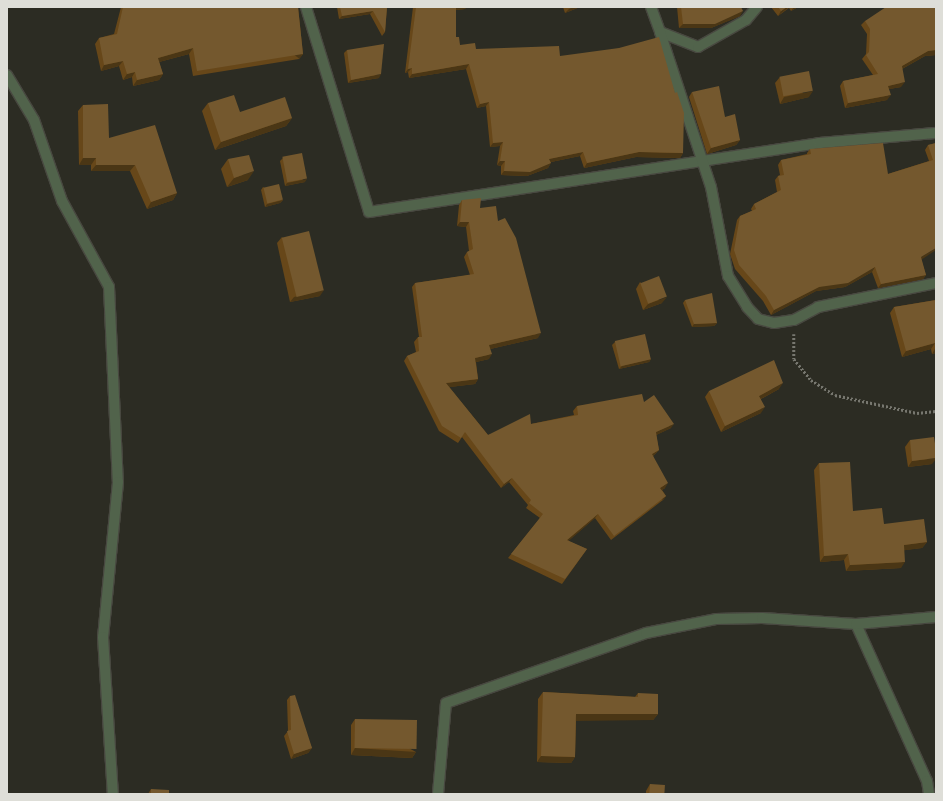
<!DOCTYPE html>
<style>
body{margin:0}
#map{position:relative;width:943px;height:801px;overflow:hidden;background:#2c2c23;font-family:Lato,sans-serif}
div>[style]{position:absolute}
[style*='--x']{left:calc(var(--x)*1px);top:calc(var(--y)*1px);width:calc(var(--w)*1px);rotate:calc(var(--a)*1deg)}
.path>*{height:2.5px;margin-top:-1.25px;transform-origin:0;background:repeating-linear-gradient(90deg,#77776f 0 2px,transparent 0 4px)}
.roads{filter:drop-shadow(1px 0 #484840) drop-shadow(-1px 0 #484840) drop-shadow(0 1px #484840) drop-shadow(0 -1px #484840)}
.minor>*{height:10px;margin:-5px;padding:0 5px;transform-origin:5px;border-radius:5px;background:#51634b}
.wall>*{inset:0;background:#674719}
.shaded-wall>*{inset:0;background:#4a3615;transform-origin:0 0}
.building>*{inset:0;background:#74582e;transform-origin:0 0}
span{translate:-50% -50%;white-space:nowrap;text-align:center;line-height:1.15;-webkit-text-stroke:3px #2c2c23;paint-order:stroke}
.frame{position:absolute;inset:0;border:8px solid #deded8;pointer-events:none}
</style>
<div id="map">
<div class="path">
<i style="--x:794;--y:334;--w:25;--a:90"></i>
<i style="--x:794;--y:359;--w:27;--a:51"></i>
<i style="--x:811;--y:380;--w:28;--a:32"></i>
<i style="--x:835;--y:395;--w:84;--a:12.4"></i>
<i style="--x:917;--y:413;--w:19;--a:-6"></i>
</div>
<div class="roads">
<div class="minor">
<i style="--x:306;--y:7;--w:214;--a:72.9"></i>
<i style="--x:369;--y:212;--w:455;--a:-8.7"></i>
<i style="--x:819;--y:143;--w:117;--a:-4.9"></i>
<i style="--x:651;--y:7;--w:27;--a:70"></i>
<i style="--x:660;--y:32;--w:41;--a:21.5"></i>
<i style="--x:698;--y:47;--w:55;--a:-29.4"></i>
<i style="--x:746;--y:20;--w:17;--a:-50"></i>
<i style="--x:660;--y:32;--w:163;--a:71.8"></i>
<i style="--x:711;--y:187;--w:91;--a:79.2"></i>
<i style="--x:728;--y:276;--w:36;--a:58"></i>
<i style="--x:747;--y:307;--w:16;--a:47"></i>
<i style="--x:758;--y:319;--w:16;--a:14"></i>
<i style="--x:774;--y:323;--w:20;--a:-9"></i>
<i style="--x:794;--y:320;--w:27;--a:-28"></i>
<i style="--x:818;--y:307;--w:120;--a:-11.5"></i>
<i style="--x:7;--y:75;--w:52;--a:59"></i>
<i style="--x:34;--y:120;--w:86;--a:70.9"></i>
<i style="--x:62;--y:201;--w:98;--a:61.3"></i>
<i style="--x:109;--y:287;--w:195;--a:87.4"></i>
<i style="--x:118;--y:482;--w:156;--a:95.5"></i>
<i style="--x:103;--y:637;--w:157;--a:86.4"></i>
<i style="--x:856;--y:624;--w:172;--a:65.7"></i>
<i style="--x:927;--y:781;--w:13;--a:81"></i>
<i style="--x:438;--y:794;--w:91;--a:-85"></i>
<i style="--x:446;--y:703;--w:212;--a:-19.3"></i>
<i style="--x:646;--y:633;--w:71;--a:-11.3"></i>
<i style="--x:716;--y:619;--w:46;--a:-1.2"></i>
<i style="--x:762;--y:618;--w:94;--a:3.7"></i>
<i style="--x:856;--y:624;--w:80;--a:-5"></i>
</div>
</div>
<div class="wall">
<i style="clip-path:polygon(121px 7px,298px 7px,303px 54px,299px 59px,193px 76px,189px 54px,159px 62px,163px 74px,159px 80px,133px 86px,132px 77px,123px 80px,119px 66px,101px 71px,95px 44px,99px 38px,114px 34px)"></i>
<i style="clip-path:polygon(337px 7px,387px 7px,385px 32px,382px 36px,370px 14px,339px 19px)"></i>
<i style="clip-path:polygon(413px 7px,466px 7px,465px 9px,456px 10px,456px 37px,460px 45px,476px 49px,560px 56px,683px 153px,680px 158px,636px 157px,584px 168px,580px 156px,551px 162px,548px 168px,527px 176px,501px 175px,501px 166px,497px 165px,500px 146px,490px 147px,486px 106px,477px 108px,466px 69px,409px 78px,408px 72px,405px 73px)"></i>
<i style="clip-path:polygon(563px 7px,580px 7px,565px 13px)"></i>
<i style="clip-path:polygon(677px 7px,741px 7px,740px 16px,711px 28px,679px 28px)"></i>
<i style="clip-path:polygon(771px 7px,798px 7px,791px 11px,789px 8px,778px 16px)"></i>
<i style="clip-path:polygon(936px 7px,936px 55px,925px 56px,902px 69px,901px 87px,889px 89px,887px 100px,845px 108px,840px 86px,843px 81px,873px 75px,862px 59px,866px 54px,867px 34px,861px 25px,865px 21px)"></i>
<i style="clip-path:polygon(347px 50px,379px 78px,348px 83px,344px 53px)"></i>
<i style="clip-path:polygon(780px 77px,809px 97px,780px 104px,775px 83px)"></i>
<i style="clip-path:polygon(692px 92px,725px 117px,740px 140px,736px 145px,707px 154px,689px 97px)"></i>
<i style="clip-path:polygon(208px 103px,240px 112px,292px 118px,286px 126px,215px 150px,202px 111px)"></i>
<i style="clip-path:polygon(83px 105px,109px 138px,177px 193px,173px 200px,147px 209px,130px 171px,91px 171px,91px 165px,79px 165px,78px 111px)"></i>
<i style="clip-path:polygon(936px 143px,921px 259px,926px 275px,923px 279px,878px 288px,872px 272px,845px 287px,816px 291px,771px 315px,763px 301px,735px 269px,730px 254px,737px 220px,740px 216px,752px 211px,751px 209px,754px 204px,777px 192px,775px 180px,778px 176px,780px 175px,778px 165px,781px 160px,807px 154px,807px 153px,810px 149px,888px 174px,929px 161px,925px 150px,928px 145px)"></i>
<i style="clip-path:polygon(283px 158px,305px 182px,285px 186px,280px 161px)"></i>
<i style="clip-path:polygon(228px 159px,248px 180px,227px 187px,221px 169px)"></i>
<i style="clip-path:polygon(263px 187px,283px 200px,280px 203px,265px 207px,261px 190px)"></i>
<i style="clip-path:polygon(462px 200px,480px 208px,498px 221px,538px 338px,490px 349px,489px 359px,476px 362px,478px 379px,475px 384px,449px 387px,488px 435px,531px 424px,574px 415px,573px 411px,577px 406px,644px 402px,671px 428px,656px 435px,659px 450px,653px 456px,665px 488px,662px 490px,666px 496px,663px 500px,611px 540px,595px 518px,568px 541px,587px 549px,562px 584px,508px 558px,540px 518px,526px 508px,528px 505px,509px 482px,501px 488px,462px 437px,458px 443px,439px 431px,404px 361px,407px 356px,416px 352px,414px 342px,418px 337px,419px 337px,412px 287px,415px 283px,470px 275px,464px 257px,467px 252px,469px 251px,466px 227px,457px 226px,459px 205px)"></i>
<i style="clip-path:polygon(282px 237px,320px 296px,290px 302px,277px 243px)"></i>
<i style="clip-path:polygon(640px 282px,662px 303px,643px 310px,636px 289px)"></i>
<i style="clip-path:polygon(685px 300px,717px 323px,714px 326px,692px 327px,683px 303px)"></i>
<i style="clip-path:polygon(936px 300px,936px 353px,932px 354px,931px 349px,902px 357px,890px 313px,894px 307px)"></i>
<i style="clip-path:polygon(615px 342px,651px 359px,649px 362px,619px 369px,612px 345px)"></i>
<i style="clip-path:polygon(779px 389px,761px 399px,761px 413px,721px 432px,705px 397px,709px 391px)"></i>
<i style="clip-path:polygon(910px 440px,932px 464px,908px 467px,905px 447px)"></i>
<i style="clip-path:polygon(819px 463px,853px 511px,927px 542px,922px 548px,904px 550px,901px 568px,846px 571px,844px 560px,820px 562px,814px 470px)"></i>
<i style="clip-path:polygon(543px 692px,635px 697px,638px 693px,658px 714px,653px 720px,576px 720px,575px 757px,571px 763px,537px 762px,538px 699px)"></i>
<i style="clip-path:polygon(290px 696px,312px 748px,308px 753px,291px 759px,284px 736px,288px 731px,287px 700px)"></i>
<i style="clip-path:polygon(355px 719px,416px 752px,412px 758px,351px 755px,351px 725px)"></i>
<i style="clip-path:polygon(650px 784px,665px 794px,646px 794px,646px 791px)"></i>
<i style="clip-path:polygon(151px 789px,169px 794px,148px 794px)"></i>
</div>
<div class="shaded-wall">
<i style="clip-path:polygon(455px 7px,466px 7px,465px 9px,453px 10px)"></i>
<i style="clip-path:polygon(573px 7px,580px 7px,565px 13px,569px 9px)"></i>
<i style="clip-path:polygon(787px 7px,789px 7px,778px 16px,781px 11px)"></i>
<i style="clip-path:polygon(794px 7px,798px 7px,791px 11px)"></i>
<i style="clip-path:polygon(373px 11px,370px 14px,339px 19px,342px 16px)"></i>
<i style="clip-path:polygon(743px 11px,740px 16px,711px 28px,679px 28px,683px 24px)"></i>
<i style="clip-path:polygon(193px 48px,189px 54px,155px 63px,158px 58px)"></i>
<i style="clip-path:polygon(936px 50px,936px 55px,925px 56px,898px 71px,902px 66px,928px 51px)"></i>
<i style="left:303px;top:54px;width:6px;height:107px;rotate:129deg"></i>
<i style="clip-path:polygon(123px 61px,119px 66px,101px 71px,104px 65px)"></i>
<i style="clip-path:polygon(469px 64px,466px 69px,409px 78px,412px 74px)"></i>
<i style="clip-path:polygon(412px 68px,408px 72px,405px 73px,408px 69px)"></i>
<i style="clip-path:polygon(135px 72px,132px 77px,123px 80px,127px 74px)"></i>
<i style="clip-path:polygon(163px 74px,159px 80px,133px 86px,137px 80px)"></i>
<i style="clip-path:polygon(381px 74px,379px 78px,348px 83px,351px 80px)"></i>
<i style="clip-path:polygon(905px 82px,901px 87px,884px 90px,888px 86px)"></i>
<i style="clip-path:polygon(813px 91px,809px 97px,780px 104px,784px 97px)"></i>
<i style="clip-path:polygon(891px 95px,887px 100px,845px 108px,848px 103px)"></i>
<i style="clip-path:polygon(489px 102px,486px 106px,477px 108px,480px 104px)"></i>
<i style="clip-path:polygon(292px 118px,286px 126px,215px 150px,221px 142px)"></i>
<i style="clip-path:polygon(740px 140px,736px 145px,707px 154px,711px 148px)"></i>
<i style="clip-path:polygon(503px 142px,500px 146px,490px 147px,493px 143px)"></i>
<i style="clip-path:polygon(583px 152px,580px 156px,546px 163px,549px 159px)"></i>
<i style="clip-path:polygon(639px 152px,683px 153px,680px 158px,636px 157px,584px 168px,587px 163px)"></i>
<i style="clip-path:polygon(83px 158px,96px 158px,91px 165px,79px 165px)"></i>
<i style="clip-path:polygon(500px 161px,505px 161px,501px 166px,497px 165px)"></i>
<i style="clip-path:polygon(551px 163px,548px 168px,527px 176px,501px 175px,504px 171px)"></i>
<i style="clip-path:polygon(96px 165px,135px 165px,130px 171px,91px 171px)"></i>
<i style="clip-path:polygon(254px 171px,248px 180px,227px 187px,234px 178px)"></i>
<i style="clip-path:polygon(307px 179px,305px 182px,285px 186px,287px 183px)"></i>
<i style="clip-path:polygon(177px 193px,173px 200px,147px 209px,151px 202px)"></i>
<i style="clip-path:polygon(283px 200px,280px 203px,265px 207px,267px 204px)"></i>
<i style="clip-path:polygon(460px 222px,469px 222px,466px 227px,457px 226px)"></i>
<i style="clip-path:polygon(936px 248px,936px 250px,918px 262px,921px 257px)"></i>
<i style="clip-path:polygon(875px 267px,872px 272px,845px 287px,816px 291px,771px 315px,774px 310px,819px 287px)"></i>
<i style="clip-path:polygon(926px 275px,923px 279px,878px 288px,881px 284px)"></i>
<i style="clip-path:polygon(324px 290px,320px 296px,290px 302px,294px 297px)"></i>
<i style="clip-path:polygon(667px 297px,662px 303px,643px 310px,648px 304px)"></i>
<i style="clip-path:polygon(717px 323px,714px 326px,692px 327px,694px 324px)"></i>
<i style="clip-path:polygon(541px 333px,538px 338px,486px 350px,489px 345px)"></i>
<i style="clip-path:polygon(935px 343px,931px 349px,902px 357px,906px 351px)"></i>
<i style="clip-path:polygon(936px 347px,936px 353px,932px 354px)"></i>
<i style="clip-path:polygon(492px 354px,489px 359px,472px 363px,475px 358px)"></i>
<i style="clip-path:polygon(651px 359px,649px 362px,619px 369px,622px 366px)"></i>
<i style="clip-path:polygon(478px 379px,475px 384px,443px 388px,446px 383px)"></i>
<i style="clip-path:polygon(783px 383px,779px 389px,755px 402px,759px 396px)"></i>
<i style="clip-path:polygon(765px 407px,761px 413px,721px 432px,725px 426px)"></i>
<i style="clip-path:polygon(674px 424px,671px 428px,652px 437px,656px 432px)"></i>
<i style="clip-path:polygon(659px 450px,655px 454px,649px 458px,652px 454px)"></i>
<i style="clip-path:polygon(936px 458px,936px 459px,932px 464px,908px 467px,912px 461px)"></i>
<i style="clip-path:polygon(512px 478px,509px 482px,501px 488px,504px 484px)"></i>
<i style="clip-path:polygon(668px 483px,665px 488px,657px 493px,660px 488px)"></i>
<i style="left:666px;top:496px;width:5px;height:66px;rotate:127deg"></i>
<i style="clip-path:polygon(598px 514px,595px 518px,564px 545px,567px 540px)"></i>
<i style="clip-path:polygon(927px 542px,922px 548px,899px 551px,904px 545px)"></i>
<i style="clip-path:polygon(848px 554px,844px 560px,820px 562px,824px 556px)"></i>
<i style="clip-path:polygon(905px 562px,901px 568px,846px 571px,850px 565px)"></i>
<i style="clip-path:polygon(576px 714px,658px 714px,653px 720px,572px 721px)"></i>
<i style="clip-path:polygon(312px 748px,308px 753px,291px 759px,294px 754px)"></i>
<i style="clip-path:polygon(355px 748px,416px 752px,412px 758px,351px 755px)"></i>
<i style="clip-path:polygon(541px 756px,575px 757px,571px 763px,537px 762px)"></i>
</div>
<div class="building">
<i style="clip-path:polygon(123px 7px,298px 7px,303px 54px,197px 71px,193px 48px,158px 58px,163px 74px,137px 80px,135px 72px,127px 74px,123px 61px,104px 65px,99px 38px,117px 34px)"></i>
<i style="clip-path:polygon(340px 7px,387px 7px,385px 32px,373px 11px,342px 16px)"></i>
<i style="clip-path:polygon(416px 7px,456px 7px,456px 37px,459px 37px,460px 45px,475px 43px,476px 49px,559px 46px,560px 56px,619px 48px,659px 37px,675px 93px,677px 92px,684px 113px,683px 153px,639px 152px,587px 163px,583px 152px,549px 159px,551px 163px,530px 172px,504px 171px,505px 161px,500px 161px,503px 142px,493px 143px,489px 102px,480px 104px,469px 64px,412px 74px,412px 68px,408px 69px)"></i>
<i style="clip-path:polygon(681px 7px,741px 7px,743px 11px,715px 24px,683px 24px)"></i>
<i style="clip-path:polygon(778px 7px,787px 7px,781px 11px)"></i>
<i style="clip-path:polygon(886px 7px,936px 7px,936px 50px,928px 51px,902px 66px,905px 82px,888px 86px,891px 95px,848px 103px,843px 81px,878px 74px,866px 55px,869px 52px,870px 29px,865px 21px)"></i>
<i style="clip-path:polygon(384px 44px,381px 74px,351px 80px,347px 50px)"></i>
<i style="left:809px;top:71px;width:20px;height:30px;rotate:79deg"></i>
<i style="clip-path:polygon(719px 86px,725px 117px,735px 114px,740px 140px,711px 148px,692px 92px)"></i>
<i style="clip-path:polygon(234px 95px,240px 112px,285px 97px,292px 118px,221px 142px,208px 103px)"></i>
<i style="clip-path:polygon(108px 104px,109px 138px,155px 125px,177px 193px,151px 202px,135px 165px,96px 165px,96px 158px,83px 158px,83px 105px)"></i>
<i style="clip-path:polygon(883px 143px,888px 174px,933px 160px,928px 145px,936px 143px,936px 248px,921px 257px,926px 275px,881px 284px,875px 267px,848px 283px,819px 287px,774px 310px,766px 296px,739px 265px,734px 250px,740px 216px,756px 209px,754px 204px,781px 190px,778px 176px,784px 175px,781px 160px,811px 154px,810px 149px)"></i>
<i style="left:302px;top:153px;width:26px;height:20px;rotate:79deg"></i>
<i style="clip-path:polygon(249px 155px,254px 171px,234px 178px,228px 159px)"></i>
<i style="left:279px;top:184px;width:16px;height:16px;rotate:76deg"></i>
<i style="clip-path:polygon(481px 198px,480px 208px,496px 206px,498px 221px,505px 218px,516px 238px,541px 333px,489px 345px,492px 354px,475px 358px,478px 379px,446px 383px,488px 435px,530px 414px,531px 424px,578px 415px,577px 406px,642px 394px,644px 402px,654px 395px,674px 424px,656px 432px,659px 450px,652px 454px,668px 483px,660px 488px,666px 496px,614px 536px,598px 514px,567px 540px,587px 549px,565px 579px,511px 554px,543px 514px,529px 503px,531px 500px,512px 478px,504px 484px,465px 432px,461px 438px,442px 426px,407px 356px,419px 351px,418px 337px,422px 337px,415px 283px,474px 274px,467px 252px,473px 249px,469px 222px,460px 222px,462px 200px)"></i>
<i style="left:309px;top:231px;width:61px;height:28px;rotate:76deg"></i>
<i style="left:659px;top:276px;width:22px;height:20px;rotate:69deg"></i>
<i style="clip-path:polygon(712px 293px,717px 323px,694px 324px,685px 300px)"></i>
<i style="clip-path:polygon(936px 300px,936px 347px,935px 343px,906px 351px,894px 307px)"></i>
<i style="left:645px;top:334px;width:26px;height:31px;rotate:77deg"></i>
<i style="clip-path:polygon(774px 360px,783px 383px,759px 396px,765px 407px,725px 426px,709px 391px)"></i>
<i style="clip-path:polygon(934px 437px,936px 450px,936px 458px,912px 461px,910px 440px)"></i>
<i style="clip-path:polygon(850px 462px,853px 511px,882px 508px,884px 524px,924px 519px,927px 542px,904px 545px,905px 562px,850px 565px,848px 554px,824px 556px,819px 463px)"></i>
<i style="clip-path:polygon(543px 692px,638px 697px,638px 693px,658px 694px,658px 714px,576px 714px,575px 757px,541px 756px)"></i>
<i style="clip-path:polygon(295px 695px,312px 748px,294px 754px,287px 731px,291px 730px,290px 696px)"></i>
<i style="left:355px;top:719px;width:62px;height:29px;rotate:1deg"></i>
<i style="left:650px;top:784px;width:15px;height:10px;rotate:4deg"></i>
<i style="clip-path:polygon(151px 789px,169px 790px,169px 794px,151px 794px)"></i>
</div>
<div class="frame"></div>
</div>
